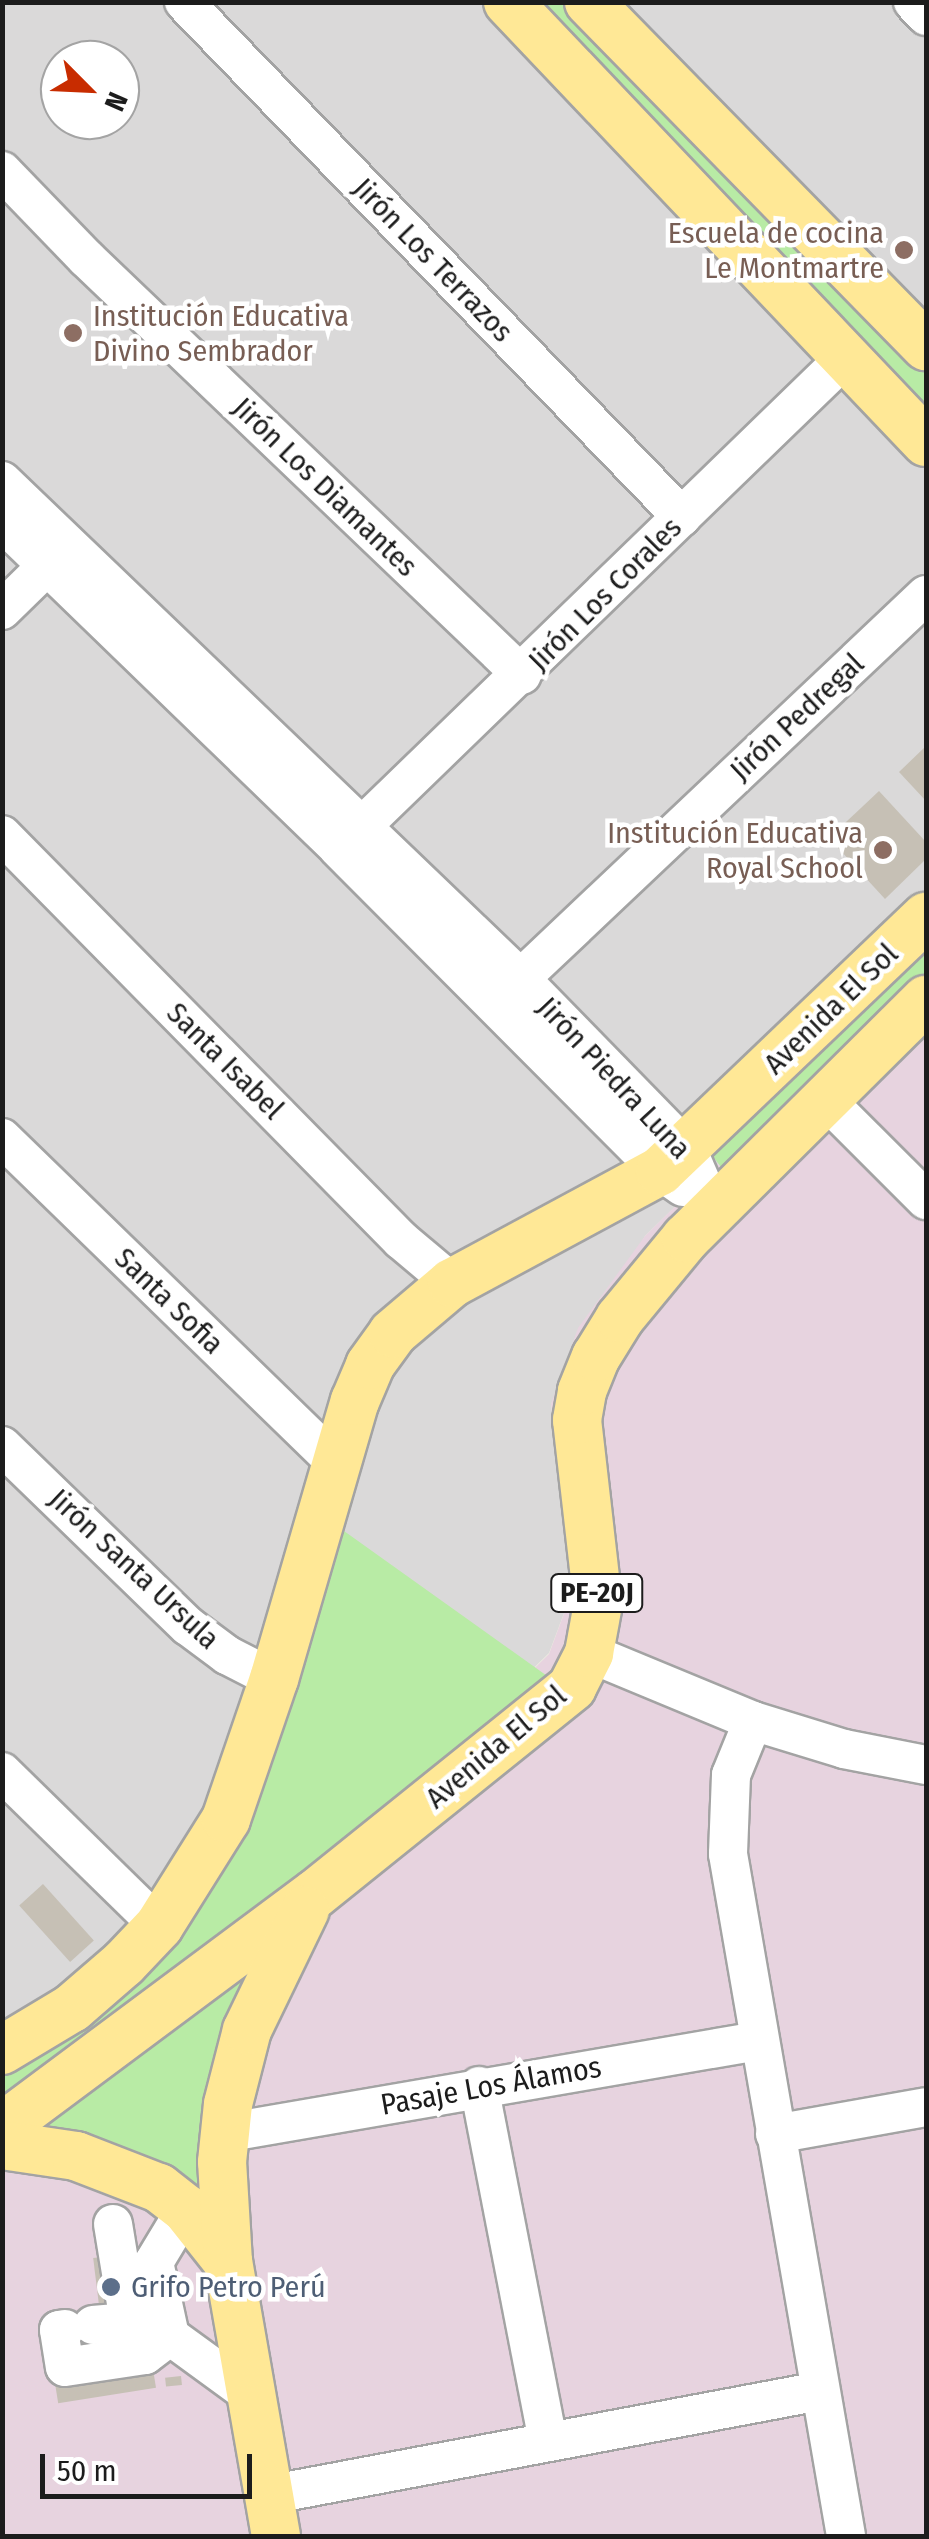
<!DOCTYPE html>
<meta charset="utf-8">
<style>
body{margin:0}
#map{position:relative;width:929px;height:2539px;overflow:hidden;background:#eeede1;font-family:"Fira Sans Condensed",sans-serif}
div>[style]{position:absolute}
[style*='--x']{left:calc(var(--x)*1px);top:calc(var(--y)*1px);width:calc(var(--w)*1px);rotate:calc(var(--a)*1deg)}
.residential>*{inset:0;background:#dad9d9}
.industrial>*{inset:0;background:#e7d3df}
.grass>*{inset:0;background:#b8eba5}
.building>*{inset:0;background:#c6c0b5;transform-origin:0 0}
.roads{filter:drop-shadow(2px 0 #a3a3a3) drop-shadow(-2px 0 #a3a3a3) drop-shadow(0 2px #a3a3a3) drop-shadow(0 -2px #a3a3a3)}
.minor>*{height:38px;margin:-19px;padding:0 19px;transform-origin:19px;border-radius:19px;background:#fff}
.major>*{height:48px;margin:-24px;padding:0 24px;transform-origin:24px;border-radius:24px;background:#ffe896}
.dots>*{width:28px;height:28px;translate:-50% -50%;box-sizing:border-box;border:5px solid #fff;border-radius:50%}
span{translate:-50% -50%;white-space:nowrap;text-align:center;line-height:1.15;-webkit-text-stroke:9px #fff;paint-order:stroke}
.shield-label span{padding:2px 8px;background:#fff;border:2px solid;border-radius:8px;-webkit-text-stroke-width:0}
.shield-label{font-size:28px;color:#1c1c1c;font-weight:700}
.education-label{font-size:30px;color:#785e54}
.right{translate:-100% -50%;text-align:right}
.left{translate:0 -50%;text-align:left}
.street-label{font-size:30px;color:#1c1c1c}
.service-label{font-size:30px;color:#4e5e75}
.frame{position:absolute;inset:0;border:5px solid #1c1c1c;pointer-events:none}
.north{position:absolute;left:40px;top:40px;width:100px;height:100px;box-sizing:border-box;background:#fff;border:2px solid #a4a4a4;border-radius:50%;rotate:114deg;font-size:28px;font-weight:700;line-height:40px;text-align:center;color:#1c1c1c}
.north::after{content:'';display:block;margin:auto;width:35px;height:45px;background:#c82c00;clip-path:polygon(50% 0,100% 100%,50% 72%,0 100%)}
.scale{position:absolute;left:40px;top:2454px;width:212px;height:45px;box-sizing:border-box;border:5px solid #1c1c1c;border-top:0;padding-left:12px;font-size:30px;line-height:35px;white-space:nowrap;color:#1c1c1c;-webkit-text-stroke:8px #fff;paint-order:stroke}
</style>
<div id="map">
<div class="residential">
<i style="clip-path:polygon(evenodd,3px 3px,926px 3px,926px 961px,645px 1236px,551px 1404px,572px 1592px,549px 1653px,429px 1771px,3px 2082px,3px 3px,60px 60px,120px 60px,120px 120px,60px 120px,60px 60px)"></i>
</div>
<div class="industrial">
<i style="clip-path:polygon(926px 961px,926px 2536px,3px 2536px,3px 2082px,429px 1771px,549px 1654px,572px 1592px,551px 1404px,578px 1328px,645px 1236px)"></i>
</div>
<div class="grass">
<i style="clip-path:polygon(529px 3px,571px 3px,926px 365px,926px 415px)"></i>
<i style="clip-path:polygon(926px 935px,926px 990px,724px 1171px,711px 1154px)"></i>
<i style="clip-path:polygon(337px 1526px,550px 1678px,551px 1697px,3px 2110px,3px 2066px,147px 1961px)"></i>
<i style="clip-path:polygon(262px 1949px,214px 2201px,30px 2127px)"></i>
</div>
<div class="building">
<i style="clip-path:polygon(926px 746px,926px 801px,899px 772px)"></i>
<i style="clip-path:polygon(879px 791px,926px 842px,926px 859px,885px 899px,829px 838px)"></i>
<i style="left:43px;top:1884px;width:76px;height:32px;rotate:48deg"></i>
<i style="left:117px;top:2255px;width:57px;height:24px;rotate:83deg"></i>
<i style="left:153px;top:2369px;width:19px;height:99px;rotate:81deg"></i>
<i style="left:181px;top:2376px;width:9px;height:16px;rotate:84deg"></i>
</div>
<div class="roads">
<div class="minor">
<i style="--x:184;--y:2;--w:716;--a:45.96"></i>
<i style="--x:913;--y:2;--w:19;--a:47"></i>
<i style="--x:2;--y:171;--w:121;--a:46"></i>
<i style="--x:86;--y:258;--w:603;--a:43.72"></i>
<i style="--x:2;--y:481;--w:718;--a:43.81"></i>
<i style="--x:520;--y:978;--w:239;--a:45.7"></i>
<i style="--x:687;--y:1149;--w:65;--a:66.6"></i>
<i style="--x:2;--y:522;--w:468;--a:44.1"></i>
<i style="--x:338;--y:848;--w:456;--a:45.1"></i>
<i style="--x:660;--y:1171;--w:28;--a:35"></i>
<i style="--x:2;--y:610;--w:63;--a:-44.4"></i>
<i style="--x:361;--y:827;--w:675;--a:-44.1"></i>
<i style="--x:2;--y:835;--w:569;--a:45.43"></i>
<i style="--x:401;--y:1240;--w:67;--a:40.1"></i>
<i style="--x:503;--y:995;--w:582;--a:-43.4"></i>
<i style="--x:825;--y:1099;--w:143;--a:45"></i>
<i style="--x:2;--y:1138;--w:467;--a:44.2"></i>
<i style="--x:2;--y:1446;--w:259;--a:44.1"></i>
<i style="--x:188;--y:1626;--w:49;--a:36.6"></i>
<i style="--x:227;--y:1655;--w:53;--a:27.1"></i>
<i style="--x:589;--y:1653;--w:178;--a:22.5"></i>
<i style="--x:753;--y:1721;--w:95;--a:17.1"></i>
<i style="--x:844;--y:1749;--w:84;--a:11"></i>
<i style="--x:753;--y:1721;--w:58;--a:112.2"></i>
<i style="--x:731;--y:1775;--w:79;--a:92.2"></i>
<i style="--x:728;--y:1854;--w:692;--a:80.18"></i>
<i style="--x:2;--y:1772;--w:220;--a:44.4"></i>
<i style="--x:479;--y:2086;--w:361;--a:79"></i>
<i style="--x:224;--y:2133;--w:542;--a:-9.78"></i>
<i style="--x:775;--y:2134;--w:153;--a:-10.1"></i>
<i style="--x:186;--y:2209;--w:62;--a:121.1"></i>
<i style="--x:154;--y:2262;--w:76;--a:77.8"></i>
<i style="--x:170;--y:2336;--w:100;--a:36.1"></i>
<i style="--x:113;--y:2224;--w:99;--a:80.7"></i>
<i style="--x:129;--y:2322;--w:43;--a:18.9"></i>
<i style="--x:93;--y:2325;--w:36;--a:-5"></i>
<i style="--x:65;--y:2329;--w:6;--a:171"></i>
<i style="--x:59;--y:2330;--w:37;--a:81"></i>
<i style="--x:65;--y:2367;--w:81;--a:-8.5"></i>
<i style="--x:145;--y:2355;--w:31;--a:-37"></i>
<i style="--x:268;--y:2495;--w:562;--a:-10.67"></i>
</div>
<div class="major">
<i style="--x:508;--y:2;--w:607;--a:46.47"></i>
<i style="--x:589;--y:2;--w:482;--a:45.6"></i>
<i style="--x:2;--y:2050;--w:82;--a:-31"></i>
<i style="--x:72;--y:2008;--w:69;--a:-40.9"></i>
<i style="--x:124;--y:1963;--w:51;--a:-46.6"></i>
<i style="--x:159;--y:1926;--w:126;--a:-57.9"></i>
<i style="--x:226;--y:1819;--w:148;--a:-71.1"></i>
<i style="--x:274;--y:1679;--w:290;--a:-73.8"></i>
<i style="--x:355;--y:1401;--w:39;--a:-67"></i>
<i style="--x:370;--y:1365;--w:39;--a:-54"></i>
<i style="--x:393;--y:1333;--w:77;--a:-40.3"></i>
<i style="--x:452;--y:1283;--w:236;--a:-28.3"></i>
<i style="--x:660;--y:1171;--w:368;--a:-43.7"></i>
<i style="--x:2;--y:2127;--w:390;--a:-36.7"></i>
<i style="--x:315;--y:1894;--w:330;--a:-38.8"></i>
<i style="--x:572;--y:1687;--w:38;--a:-63"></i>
<i style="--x:589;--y:1653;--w:50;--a:-79.6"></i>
<i style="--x:598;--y:1604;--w:185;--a:-96.5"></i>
<i style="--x:577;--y:1420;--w:29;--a:-80"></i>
<i style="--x:582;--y:1391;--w:37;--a:-68"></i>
<i style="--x:596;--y:1357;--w:46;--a:-58.4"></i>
<i style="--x:620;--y:1318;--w:104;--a:-50.5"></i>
<i style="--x:686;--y:1238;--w:338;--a:-44.8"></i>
<i style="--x:2;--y:2145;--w:75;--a:8.5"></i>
<i style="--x:76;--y:2156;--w:89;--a:21.1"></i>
<i style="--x:159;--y:2188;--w:34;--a:38"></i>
<i style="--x:186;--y:2209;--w:68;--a:51.6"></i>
<i style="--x:276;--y:2536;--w:278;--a:-99.9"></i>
<i style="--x:228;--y:2262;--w:100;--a:-93.4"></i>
<i style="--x:222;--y:2162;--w:58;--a:-84.1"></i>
<i style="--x:228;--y:2104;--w:76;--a:-75.6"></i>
<i style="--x:247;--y:2030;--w:133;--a:-64.2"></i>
</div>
</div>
<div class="dots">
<i style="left:904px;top:250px;background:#8d6e63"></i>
<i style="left:73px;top:333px;background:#8d6e63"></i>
<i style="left:883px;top:850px;background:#8d6e63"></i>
<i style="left:111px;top:2287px;background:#5c6f8a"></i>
</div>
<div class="shield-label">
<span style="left:597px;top:1593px">PE-20J</span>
</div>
<div class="education-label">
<span class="right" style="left:884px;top:250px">Escuela de cocina<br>Le Montmartre</span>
<span class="left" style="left:93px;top:333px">Institución Educativa<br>Divino Sembrador</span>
<span class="right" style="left:863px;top:850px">Institución Educativa<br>Royal School</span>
</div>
<div class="street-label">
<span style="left:433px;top:260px;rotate:46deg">Jirón Los Terrazos</span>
<span style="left:325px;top:487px;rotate:44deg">Jirón Los Diamantes</span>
<span style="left:605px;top:594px;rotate:-45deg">Jirón Los Corales</span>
<span style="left:797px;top:717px;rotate:-43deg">Jirón Pedregal</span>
<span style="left:831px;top:1009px;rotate:-44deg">Avenida El Sol</span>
<span style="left:225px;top:1061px;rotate:45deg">Santa Isabel</span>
<span style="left:614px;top:1078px;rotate:47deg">Jirón Piedra Luna</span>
<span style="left:169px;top:1301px;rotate:44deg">Santa Sofia</span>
<span style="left:134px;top:1569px;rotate:43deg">Jirón Santa Ursula</span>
<span style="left:496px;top:1747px;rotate:-40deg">Avenida El Sol</span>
<span style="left:491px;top:2086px;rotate:-10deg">Pasaje Los Álamos</span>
</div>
<div class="service-label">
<span class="left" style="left:131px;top:2287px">Grifo Petro Perú</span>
</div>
<div class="frame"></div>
<div class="north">N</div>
<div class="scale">50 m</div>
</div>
